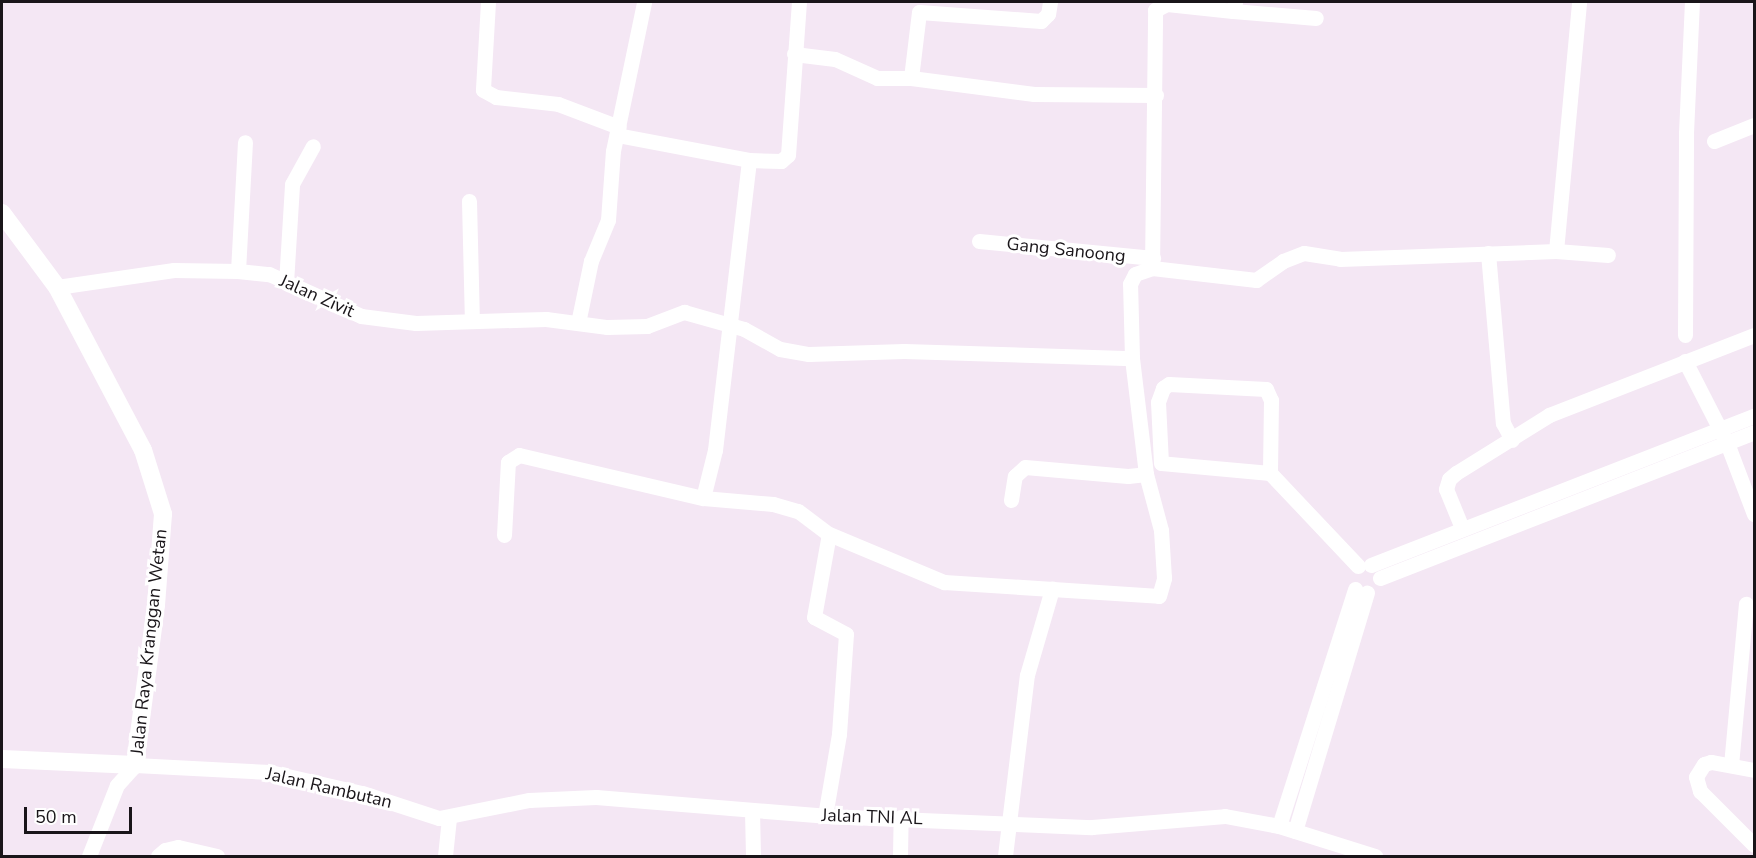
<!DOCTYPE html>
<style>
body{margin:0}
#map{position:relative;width:1756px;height:858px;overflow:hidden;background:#f4e7f4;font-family:"Nunito Sans",sans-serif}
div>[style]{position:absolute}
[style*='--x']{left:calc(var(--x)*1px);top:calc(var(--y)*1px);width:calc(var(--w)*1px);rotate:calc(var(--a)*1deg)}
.minor>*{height:15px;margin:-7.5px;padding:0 7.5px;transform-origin:7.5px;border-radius:7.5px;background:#fff}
.major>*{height:18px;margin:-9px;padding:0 9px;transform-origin:9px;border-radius:9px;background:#fff}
span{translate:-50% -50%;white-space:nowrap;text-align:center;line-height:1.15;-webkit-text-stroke:6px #fff;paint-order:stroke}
.street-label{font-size:18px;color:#191519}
.frame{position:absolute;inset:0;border:3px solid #191519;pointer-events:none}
.scale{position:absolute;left:24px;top:807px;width:108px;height:27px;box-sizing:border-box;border:3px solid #191519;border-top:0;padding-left:8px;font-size:18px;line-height:21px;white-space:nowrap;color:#191519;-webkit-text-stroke:4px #fff;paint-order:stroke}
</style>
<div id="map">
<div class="minor">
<i style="--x:488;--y:2;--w:88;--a:93.3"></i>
<i style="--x:483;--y:90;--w:15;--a:28"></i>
<i style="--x:496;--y:97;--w:62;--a:6.4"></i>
<i style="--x:558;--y:104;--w:65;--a:20.7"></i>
<i style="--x:1050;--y:2;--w:12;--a:99"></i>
<i style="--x:1048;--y:14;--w:10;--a:135"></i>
<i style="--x:1041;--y:21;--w:122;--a:-175.8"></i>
<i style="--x:919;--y:12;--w:66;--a:96.9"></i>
<i style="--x:911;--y:78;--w:124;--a:7.4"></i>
<i style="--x:1034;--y:94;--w:122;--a:0.5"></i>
<i style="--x:1233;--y:11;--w:83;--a:4.8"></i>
<i style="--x:794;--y:54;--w:41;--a:7"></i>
<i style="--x:835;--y:59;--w:46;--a:24.3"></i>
<i style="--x:877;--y:78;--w:34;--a:0"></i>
<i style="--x:617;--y:135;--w:134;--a:10.7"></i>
<i style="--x:749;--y:160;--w:32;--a:2"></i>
<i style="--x:781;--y:161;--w:9;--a:-41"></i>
<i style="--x:788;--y:155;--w:153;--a:-85.9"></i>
<i style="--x:1714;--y:141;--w:43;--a:-21.8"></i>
<i style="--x:469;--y:201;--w:120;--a:88.6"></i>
<i style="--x:979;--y:241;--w:175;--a:5.6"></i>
<i style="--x:1556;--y:251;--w:250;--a:-84.7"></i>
<i style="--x:1488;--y:253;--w:171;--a:85"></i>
<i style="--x:1503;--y:423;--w:19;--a:62"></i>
<i style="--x:1152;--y:268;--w:258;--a:-89.3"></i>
<i style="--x:1155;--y:10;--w:13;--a:-27"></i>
<i style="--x:1167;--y:4;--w:66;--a:6.1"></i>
<i style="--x:1233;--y:11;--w:9;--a:-77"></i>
<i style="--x:238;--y:271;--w:129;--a:-86.9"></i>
<i style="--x:286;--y:283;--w:99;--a:-86.5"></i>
<i style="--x:292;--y:184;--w:43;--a:-61.1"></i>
<i style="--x:57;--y:287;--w:118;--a:-8.3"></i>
<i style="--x:174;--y:270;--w:64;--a:0.9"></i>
<i style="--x:238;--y:271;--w:31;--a:6"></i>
<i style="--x:269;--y:274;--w:101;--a:24.5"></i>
<i style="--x:361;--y:316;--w:55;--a:7.3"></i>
<i style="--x:416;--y:323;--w:130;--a:-1.8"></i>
<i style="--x:546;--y:319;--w:62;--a:7.5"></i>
<i style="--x:607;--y:327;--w:40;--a:-1.4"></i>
<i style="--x:647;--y:326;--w:40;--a:-21"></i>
<i style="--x:684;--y:312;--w:62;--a:15.8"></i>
<i style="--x:744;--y:329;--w:41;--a:29.1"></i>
<i style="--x:780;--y:349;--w:29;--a:10"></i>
<i style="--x:809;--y:354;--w:95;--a:-1.8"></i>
<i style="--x:904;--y:351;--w:228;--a:1.8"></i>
<i style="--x:578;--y:323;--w:63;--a:-78.2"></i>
<i style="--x:591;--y:261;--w:44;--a:-67.5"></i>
<i style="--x:608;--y:220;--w:69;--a:-85.9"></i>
<i style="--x:613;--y:151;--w:152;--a:-78.2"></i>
<i style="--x:1685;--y:335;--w:202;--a:-89.7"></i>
<i style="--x:1686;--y:133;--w:131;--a:-87.4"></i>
<i style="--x:1685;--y:361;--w:92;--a:62.9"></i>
<i style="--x:1727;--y:443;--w:76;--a:69.2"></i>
<i style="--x:1270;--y:473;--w:109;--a:-174.8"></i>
<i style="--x:1161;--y:463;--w:61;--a:-92.8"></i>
<i style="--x:1158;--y:402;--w:15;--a:-70"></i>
<i style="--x:1163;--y:388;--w:7;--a:-34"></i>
<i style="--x:1169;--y:384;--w:97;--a:3"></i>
<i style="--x:1266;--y:389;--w:12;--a:66"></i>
<i style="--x:1271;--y:400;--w:73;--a:90.8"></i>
<i style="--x:1270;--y:473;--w:128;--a:46.6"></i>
<i style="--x:703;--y:498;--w:49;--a:-76"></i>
<i style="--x:715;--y:450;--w:292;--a:-83.3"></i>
<i style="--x:1011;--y:500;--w:24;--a:-81"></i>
<i style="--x:1015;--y:476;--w:13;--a:-42"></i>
<i style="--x:1025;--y:467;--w:103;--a:5"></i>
<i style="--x:1128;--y:476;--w:18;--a:-6"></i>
<i style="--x:1462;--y:528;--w:42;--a:-112.3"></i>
<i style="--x:1446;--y:489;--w:10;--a:-73"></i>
<i style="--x:1449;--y:479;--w:9;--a:-41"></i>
<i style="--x:1456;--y:473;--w:110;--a:-31.9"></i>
<i style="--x:1549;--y:415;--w:220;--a:-21.3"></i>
<i style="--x:504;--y:535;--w:73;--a:-86.9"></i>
<i style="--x:508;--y:462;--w:13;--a:-32"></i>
<i style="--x:519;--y:455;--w:189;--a:13.2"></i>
<i style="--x:703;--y:498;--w:70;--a:4.9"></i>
<i style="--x:773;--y:504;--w:26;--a:16"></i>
<i style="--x:798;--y:511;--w:39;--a:37"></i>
<i style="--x:829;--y:534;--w:125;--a:22.7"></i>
<i style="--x:944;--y:582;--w:215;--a:3.7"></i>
<i style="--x:1159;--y:596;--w:19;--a:-74"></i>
<i style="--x:1164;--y:578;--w:48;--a:-93.6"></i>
<i style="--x:1161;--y:530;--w:58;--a:-105"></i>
<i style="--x:1146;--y:474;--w:117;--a:-96.9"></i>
<i style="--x:1132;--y:358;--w:74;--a:-91.5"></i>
<i style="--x:1130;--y:284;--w:11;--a:-63"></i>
<i style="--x:1135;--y:274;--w:18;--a:-19"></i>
<i style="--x:1152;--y:268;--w:105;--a:6.6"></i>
<i style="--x:1256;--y:280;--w:33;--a:-35"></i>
<i style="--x:1283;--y:261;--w:22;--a:-21"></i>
<i style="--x:1304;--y:253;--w:36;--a:9"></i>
<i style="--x:1340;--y:259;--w:216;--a:-2.1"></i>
<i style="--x:1556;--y:251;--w:52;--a:4.4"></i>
<i style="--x:1371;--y:565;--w:411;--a:-21.3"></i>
<i style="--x:1380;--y:578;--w:401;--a:-21.3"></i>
<i style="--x:1731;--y:765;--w:162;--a:-84.7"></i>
<i style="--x:1754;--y:770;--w:44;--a:-169.5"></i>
<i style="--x:1711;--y:762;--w:7;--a:164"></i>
<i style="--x:1704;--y:764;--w:15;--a:122"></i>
<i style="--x:1696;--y:777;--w:15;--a:74"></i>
<i style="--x:1700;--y:791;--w:76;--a:45"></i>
<i style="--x:752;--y:811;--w:45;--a:88.7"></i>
<i style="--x:825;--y:816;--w:83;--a:-80.3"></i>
<i style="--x:839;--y:734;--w:100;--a:-86"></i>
<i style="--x:846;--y:634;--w:36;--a:-152"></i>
<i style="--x:814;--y:617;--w:84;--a:-79.8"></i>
<i style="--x:1279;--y:826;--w:249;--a:-72.2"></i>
<i style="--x:1295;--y:831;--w:249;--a:-73.2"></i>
<i style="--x:89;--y:856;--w:76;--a:-68.5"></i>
<i style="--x:117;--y:785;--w:27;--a:-48"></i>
<i style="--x:135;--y:765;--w:135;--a:3"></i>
<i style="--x:270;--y:772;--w:94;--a:12.9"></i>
<i style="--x:362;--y:793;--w:81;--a:18"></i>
<i style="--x:439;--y:818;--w:92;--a:-11.3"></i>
<i style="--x:529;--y:800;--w:67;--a:-2.6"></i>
<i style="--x:596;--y:797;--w:230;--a:4.7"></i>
<i style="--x:825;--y:816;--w:267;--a:2.4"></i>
<i style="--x:1092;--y:827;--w:133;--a:-4.7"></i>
<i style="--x:1225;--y:816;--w:55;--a:10.5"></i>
<i style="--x:1279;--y:826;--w:101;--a:17.4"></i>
<i style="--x:158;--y:856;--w:9;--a:-41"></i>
<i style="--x:165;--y:850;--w:13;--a:-13"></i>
<i style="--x:178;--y:847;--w:40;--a:13"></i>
<i style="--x:445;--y:856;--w:39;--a:-84"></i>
<i style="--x:900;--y:856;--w:39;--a:-89"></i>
<i style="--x:1005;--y:856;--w:182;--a:-83.1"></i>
<i style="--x:1027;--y:675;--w:90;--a:-73.8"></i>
</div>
<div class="major">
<i style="--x:2;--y:213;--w:92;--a:53.4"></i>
<i style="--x:57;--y:287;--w:184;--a:62.2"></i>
<i style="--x:143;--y:450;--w:67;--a:72.6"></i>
<i style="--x:163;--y:514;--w:91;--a:94.4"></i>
<i style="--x:156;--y:605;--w:161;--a:97.5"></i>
<i style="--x:135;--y:765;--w:133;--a:-177.4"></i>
</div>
<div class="street-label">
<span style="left:1066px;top:250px;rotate:6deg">Gang Sanoong</span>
<span style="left:317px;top:296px;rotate:24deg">Jalan Zivit</span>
<span style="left:149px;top:642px;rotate:-84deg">Jalan Raya Kranggan Wetan</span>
<span style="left:329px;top:788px;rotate:13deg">Jalan Rambutan</span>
<span style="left:872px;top:817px;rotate:2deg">Jalan TNI AL</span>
</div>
<div class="frame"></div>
<div class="scale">50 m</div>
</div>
